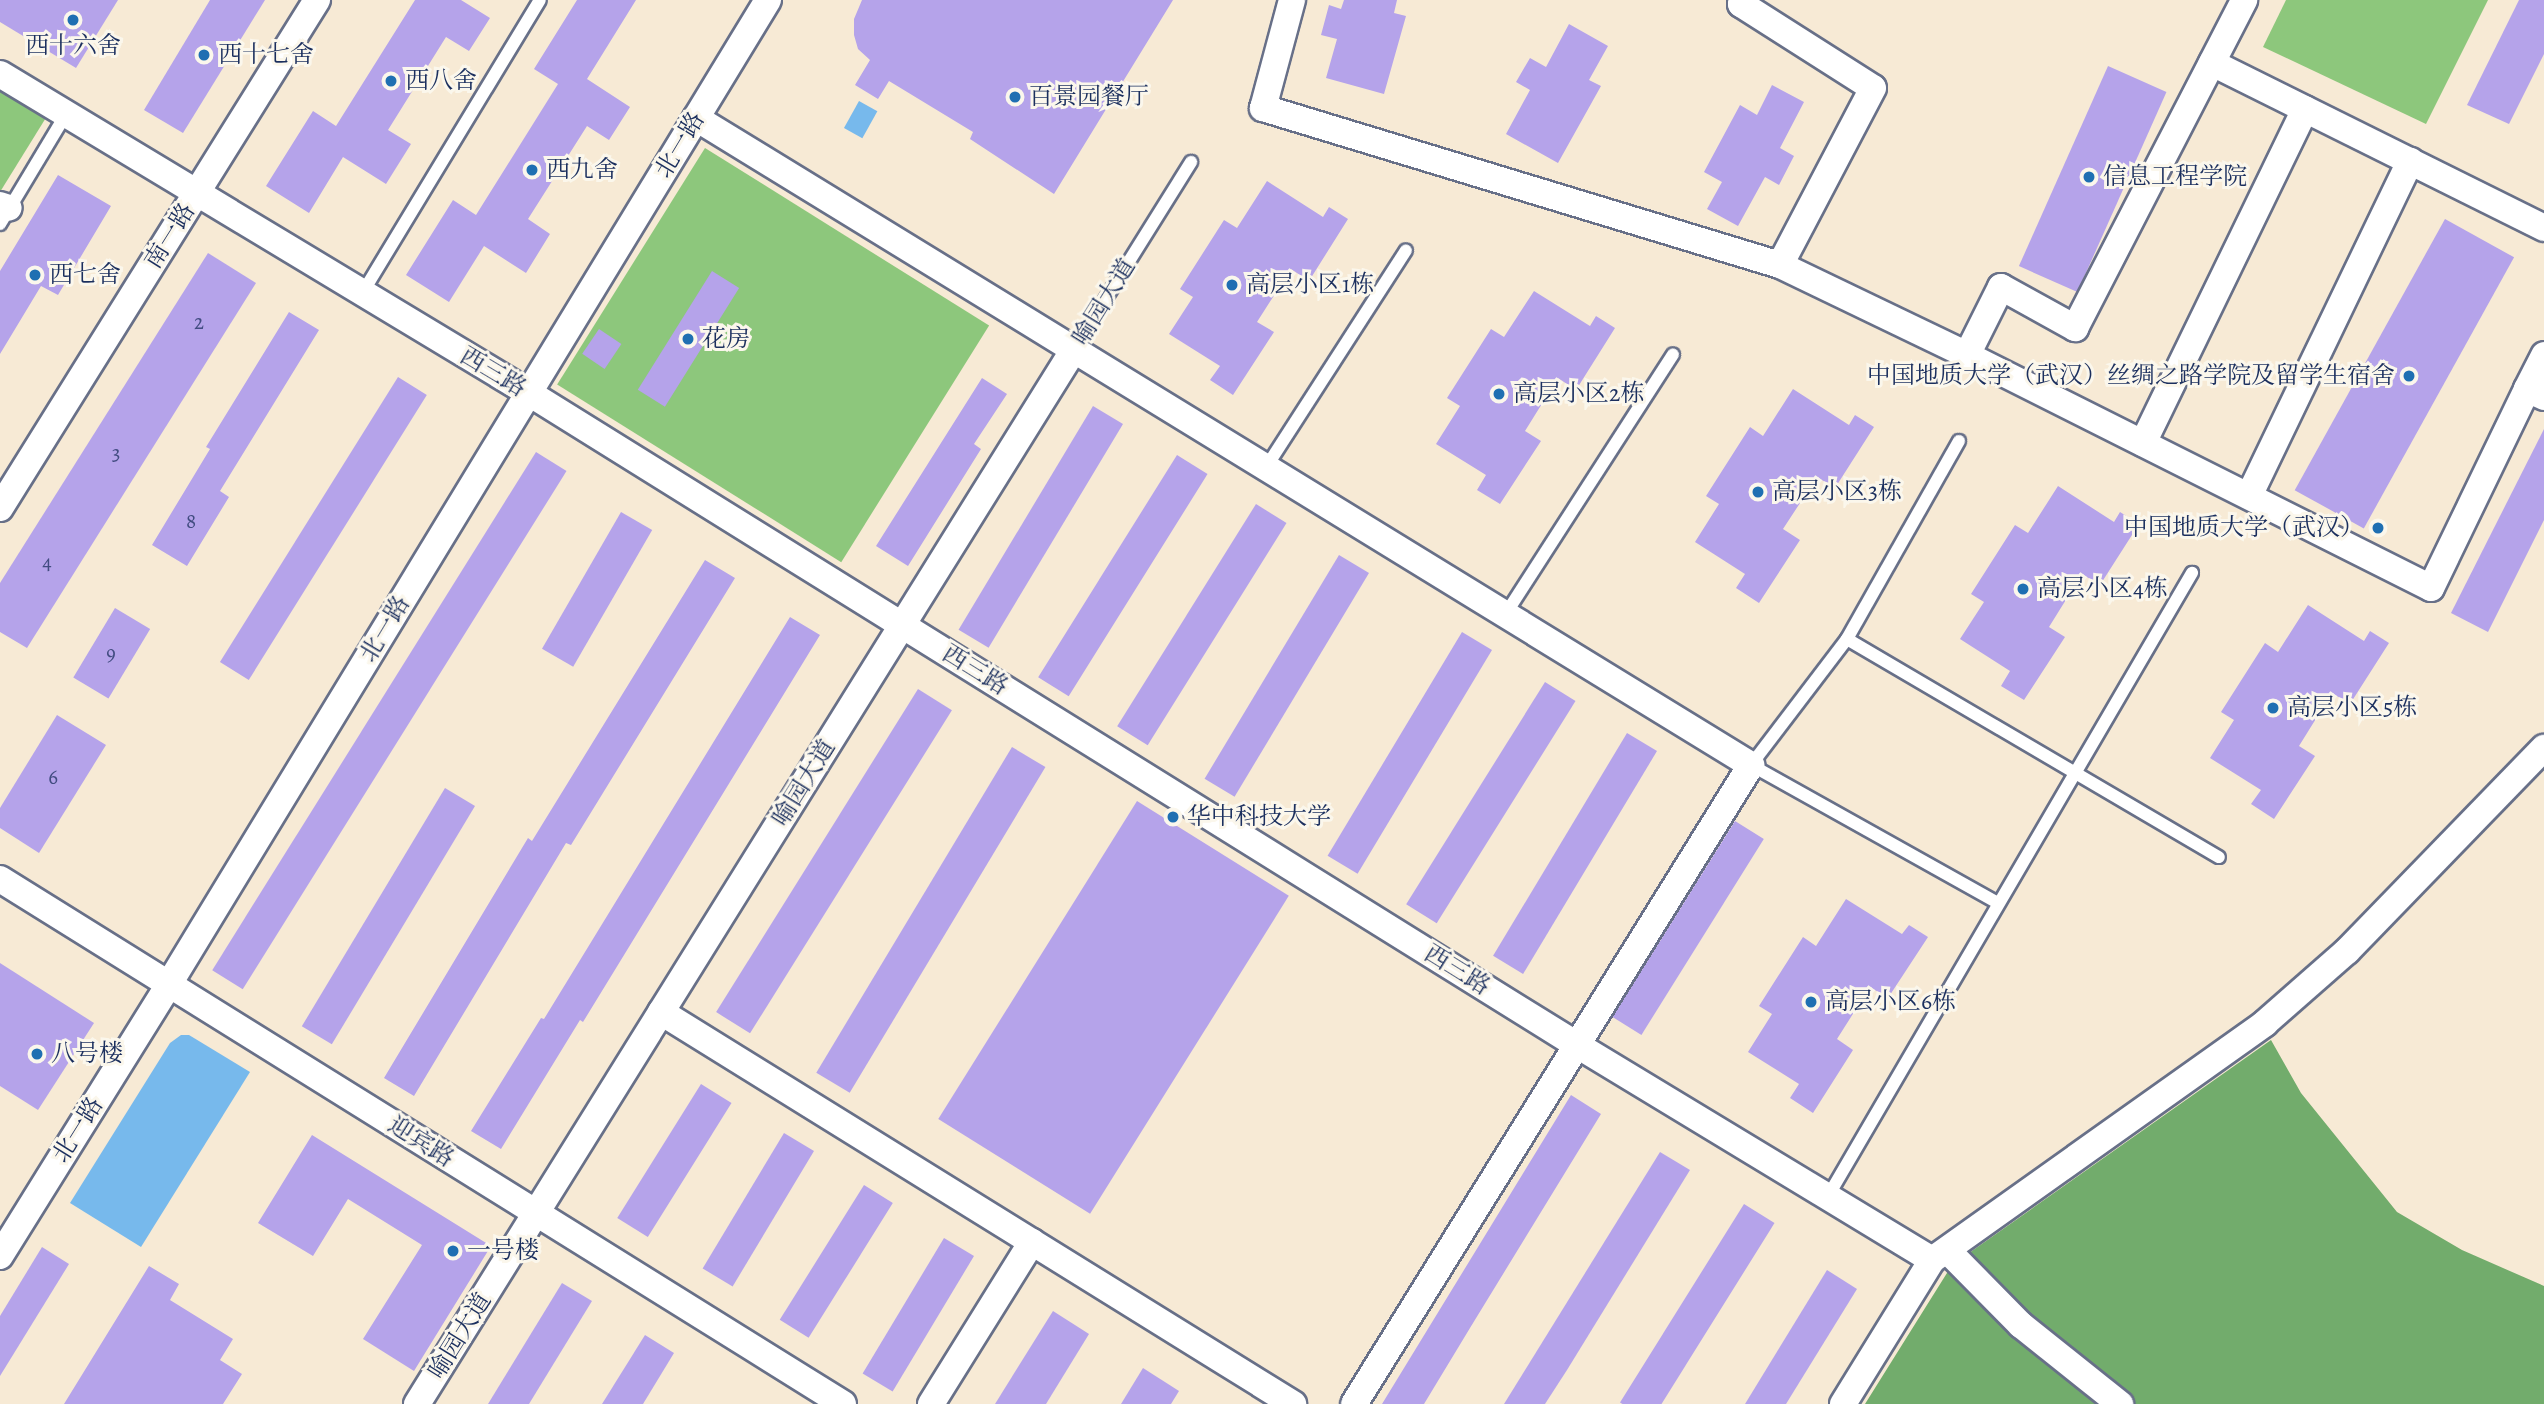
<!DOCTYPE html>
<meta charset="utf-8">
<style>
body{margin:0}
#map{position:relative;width:2544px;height:1404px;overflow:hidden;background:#f7ead5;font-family:Alegreya,"Noto Serif SC",serif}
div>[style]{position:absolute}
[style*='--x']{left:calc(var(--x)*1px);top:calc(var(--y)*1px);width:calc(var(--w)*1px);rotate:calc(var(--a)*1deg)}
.green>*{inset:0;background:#8dc77c;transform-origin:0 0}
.forest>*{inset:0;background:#72ac6c}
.water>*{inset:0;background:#77b9ec;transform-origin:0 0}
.building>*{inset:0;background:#b5a3ea;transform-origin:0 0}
.roads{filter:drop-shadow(2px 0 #687088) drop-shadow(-2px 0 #687088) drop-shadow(0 2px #687088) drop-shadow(0 -2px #687088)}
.lane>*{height:12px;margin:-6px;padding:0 6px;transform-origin:6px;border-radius:6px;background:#fff}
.street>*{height:26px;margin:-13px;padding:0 13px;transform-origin:13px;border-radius:13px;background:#fff}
.dots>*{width:19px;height:19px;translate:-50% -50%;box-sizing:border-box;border:4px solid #fbf7ec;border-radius:50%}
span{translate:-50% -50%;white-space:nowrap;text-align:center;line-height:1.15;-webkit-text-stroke:6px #fbf7ec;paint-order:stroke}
.number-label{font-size:21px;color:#424c81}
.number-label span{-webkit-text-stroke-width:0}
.poi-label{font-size:24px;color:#1b2f5e}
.left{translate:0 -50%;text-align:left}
.right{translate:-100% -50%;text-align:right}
.street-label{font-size:24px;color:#1b2f5e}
</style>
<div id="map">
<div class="green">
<i style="clip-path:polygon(2286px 0,2488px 0,2426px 124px,2263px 47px)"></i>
<i style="clip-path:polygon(0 79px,52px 108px,0 192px)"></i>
<i style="left:705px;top:148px;width:335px;height:279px;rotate:32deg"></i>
</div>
<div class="forest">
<i style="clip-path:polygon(2271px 1040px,2301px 1093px,2397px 1212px,2462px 1250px,2544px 1286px,2544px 1404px,1865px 1404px,1952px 1265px)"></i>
</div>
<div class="water">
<i style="left:859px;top:101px;width:21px;height:31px;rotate:29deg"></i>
<i style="clip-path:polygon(181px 1035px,189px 1035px,250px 1072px,141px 1247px,70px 1203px,170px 1043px)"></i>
</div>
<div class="building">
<i style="clip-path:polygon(0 0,118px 0,76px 68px,0 22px)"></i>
<i style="clip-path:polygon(210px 0,265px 0,183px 133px,144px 110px)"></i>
<i style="clip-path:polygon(415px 0,461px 0,490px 18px,469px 51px,446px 37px,388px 130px,411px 144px,386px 184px,343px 157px,309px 213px,266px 186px,313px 111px,336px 126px)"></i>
<i style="clip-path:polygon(577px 0,636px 0,587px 79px,630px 107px,609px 140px,587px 126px,528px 219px,550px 234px,526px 273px,484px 246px,449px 302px,406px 275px,453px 200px,476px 215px,558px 84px,534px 69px)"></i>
<i style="clip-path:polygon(862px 0,1173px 0,1054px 194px,970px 139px,973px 132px,889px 81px,878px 99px,855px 85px,870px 60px,858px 49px,854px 35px,854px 19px)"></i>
<i style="clip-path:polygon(1344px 0,1397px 0,1394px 13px,1406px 16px,1384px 94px,1326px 78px,1337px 39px,1321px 35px,1329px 5px,1341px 9px)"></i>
<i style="clip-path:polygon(2519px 0,2544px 0,2544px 54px,2509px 124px,2467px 105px)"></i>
<i style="clip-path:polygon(1569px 24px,1608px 46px,1589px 80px,1601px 86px,1558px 163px,1506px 134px,1530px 90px,1516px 82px,1530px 58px,1546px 67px)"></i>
<i style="left:2108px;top:66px;width:64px;height:219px;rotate:24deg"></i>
<i style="clip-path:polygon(1772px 85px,1804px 102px,1780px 148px,1794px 156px,1779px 185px,1765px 177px,1738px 226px,1707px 209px,1722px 182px,1704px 172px,1740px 105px,1757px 115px)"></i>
<i style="clip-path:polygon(58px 175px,111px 206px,58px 295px,41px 286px,0 354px,0 271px)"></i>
<i style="clip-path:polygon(1267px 181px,1323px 217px,1329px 207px,1348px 219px,1309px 281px,1291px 269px,1257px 322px,1274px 332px,1233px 395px,1210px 380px,1220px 366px,1169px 334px,1193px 297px,1180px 289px,1224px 220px,1237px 228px)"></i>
<i style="left:2445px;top:219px;width:79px;height:310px;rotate:29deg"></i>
<i style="clip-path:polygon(208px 253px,256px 283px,27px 648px,0 632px,0 583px)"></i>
<i style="left:712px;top:271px;width:32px;height:140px;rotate:32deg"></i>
<i style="clip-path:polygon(1534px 291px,1590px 326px,1596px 316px,1615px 328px,1576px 390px,1558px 378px,1525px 431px,1541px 441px,1500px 504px,1477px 490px,1486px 475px,1436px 444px,1460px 406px,1447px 398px,1491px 329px,1504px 337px)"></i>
<i style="clip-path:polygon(289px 312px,319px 330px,220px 491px,229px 497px,187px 566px,152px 545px,210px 449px,206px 447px)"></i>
<i style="left:599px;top:329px;width:27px;height:30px;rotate:34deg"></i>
<i style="left:398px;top:377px;width:34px;height:336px;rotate:32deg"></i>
<i style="clip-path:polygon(982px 378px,1007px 394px,974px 444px,981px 449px,908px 566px,876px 546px)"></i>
<i style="clip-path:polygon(1793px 389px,1849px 425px,1855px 415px,1874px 427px,1835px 488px,1817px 477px,1783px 529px,1800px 540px,1759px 603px,1736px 588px,1745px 574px,1695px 542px,1719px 504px,1706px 496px,1750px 427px,1763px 436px)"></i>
<i style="left:1093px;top:406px;width:35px;height:261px;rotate:31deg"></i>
<i style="clip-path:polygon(2544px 429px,2544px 520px,2488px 632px,2451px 613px)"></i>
<i style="left:536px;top:452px;width:36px;height:611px;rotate:32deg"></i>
<i style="left:1177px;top:455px;width:36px;height:262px;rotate:32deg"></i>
<i style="clip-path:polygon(2058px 486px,2114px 522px,2120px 512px,2139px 524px,2100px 585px,2082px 574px,2049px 627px,2065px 637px,2024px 700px,2001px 686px,2010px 671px,1960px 639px,1984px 602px,1971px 594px,2015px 525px,2028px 533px)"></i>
<i style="left:1256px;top:504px;width:36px;height:262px;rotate:32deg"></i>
<i style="left:621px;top:512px;width:36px;height:158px;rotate:30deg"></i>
<i style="left:1339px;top:555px;width:35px;height:261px;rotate:31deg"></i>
<i style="clip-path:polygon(705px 560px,735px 578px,571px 845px,566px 843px,414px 1096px,384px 1078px,528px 838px,532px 841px)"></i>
<i style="clip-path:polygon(2308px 605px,2364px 641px,2370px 631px,2389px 643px,2350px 704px,2332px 693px,2299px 746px,2315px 756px,2274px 819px,2251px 804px,2261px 790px,2210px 758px,2234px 720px,2221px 712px,2265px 643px,2278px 652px)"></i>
<i style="left:115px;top:608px;width:41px;height:81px;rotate:31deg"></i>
<i style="clip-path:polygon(790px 617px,820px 635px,583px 1022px,580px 1020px,501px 1149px,471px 1131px,541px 1018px,544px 1019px)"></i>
<i style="left:1462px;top:632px;width:35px;height:261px;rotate:31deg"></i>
<i style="left:1545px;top:682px;width:36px;height:262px;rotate:32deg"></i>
<i style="left:918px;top:689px;width:40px;height:381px;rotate:32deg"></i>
<i style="clip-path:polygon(57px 715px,106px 745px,39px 853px,0 828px,0 808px)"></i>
<i style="left:1627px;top:733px;width:35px;height:260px;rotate:31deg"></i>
<i style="left:1012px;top:747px;width:39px;height:380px;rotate:31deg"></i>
<i style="left:445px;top:788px;width:35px;height:278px;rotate:31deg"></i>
<i style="left:1137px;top:801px;width:179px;height:375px;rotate:32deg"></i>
<i style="left:1735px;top:821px;width:34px;height:231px;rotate:32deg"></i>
<i style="clip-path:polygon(1846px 899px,1902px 934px,1909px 925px,1928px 937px,1888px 998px,1870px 987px,1837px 1039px,1853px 1050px,1813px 1113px,1790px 1098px,1799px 1084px,1748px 1052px,1772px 1014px,1759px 1006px,1803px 937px,1816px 946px)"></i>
<i style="clip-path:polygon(0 963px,94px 1023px,38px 1110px,0 1086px)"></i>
<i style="left:701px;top:1084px;width:36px;height:158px;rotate:32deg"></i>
<i style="clip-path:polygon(1571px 1095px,1601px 1114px,1470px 1328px,1424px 1404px,1382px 1404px)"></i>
<i style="left:784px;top:1133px;width:35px;height:158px;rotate:31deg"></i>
<i style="clip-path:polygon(312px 1135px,491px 1246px,414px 1371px,363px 1339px,422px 1245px,348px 1199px,313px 1256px,258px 1223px)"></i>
<i style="clip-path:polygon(1660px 1152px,1690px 1170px,1567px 1370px,1545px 1404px,1504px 1404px)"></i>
<i style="left:864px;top:1185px;width:34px;height:159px;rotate:32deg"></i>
<i style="left:1744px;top:1204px;width:36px;height:234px;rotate:32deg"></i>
<i style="left:944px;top:1238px;width:35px;height:158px;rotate:31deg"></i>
<i style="clip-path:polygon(42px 1247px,69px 1264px,0 1376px,0 1316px)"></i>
<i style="clip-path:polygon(149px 1266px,179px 1284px,170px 1300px,233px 1339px,220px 1360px,242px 1374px,223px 1404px,64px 1404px)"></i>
<i style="clip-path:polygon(1827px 1270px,1857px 1289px,1786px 1404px,1745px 1404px)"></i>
<i style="clip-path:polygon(562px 1283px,592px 1301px,529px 1404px,488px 1404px)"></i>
<i style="clip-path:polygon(1053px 1311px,1089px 1334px,1046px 1404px,995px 1404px)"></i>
<i style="clip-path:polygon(645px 1335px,674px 1353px,643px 1404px,602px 1404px)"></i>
<i style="clip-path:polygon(1143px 1368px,1179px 1391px,1171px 1404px,1121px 1404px)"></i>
</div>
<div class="roads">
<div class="lane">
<i style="--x:0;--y:224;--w:128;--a:-59"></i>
<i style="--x:363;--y:292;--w:341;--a:-58.8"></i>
<i style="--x:1073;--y:351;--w:223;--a:-58"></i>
<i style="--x:1959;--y:441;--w:227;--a:119.5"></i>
<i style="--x:1847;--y:639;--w:158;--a:127.3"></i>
<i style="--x:1751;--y:765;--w:283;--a:29.2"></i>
<i style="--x:1265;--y:469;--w:260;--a:-57.2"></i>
<i style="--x:1505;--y:615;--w:310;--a:-57.2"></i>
<i style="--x:1847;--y:639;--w:431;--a:30.4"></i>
<i style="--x:1827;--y:1198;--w:724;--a:-59.72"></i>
</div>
<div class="street">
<i style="--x:1292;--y:0;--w:112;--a:105"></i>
<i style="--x:1263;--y:108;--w:540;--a:16.89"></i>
<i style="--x:1780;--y:265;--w:208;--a:25.7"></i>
<i style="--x:1967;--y:355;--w:519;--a:26.66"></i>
<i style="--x:2431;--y:588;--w:221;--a:-64.2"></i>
<i style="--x:2527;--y:389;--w:19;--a:25"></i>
<i style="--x:1744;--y:0;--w:5;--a:127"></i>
<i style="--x:1741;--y:4;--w:156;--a:32.5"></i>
<i style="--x:1873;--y:88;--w:200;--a:117.7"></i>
<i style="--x:2212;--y:63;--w:371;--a:26.4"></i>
<i style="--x:0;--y:74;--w:618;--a:31.09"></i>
<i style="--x:529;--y:393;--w:1234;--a:31.89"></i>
<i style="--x:1577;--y:1045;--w:415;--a:31.2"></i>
<i style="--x:1932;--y:1260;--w:409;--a:-35.4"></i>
<i style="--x:2265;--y:1023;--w:109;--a:-41.3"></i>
<i style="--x:2347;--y:951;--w:283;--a:-45.9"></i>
<i style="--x:696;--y:118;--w:1238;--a:31.52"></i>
<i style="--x:1751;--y:765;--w:752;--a:121.85"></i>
<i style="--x:0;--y:205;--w:9;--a:18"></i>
<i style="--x:1967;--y:355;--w:76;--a:-63.4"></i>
<i style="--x:2001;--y:287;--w:85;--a:29"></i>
<i style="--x:2075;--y:328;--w:369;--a:-62.7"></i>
<i style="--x:2527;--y:389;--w:38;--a:-63"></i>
<i style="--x:2143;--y:443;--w:371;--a:-64.1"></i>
<i style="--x:2249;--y:496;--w:372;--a:-64.3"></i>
<i style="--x:0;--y:508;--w:599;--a:-58.04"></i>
<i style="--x:0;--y:879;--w:993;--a:31.91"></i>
<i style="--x:661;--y:1012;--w:744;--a:31.81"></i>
<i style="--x:1948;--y:1251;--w:104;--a:45.4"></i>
<i style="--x:2021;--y:1325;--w:127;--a:38.6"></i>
<i style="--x:0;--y:1256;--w:320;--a:-58.1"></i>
<i style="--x:169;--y:984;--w:1152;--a:-58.67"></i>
<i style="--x:417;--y:1404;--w:1241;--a:-58.08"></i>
<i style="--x:931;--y:1404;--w:191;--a:-58.1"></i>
<i style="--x:1843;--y:1404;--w:169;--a:-58.3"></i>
</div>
</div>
<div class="dots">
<i style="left:73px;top:20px;background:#1f6fb2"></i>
<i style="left:204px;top:55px;background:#1f6fb2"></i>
<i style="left:391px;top:81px;background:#1f6fb2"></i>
<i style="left:1015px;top:97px;background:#1f6fb2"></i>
<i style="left:532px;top:170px;background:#1f6fb2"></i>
<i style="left:2089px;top:177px;background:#1f6fb2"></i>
<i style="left:35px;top:275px;background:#1f6fb2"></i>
<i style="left:1232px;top:285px;background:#1f6fb2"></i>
<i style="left:688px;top:339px;background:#1f6fb2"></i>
<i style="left:2409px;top:376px;background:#1f6fb2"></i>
<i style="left:1499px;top:394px;background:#1f6fb2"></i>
<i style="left:1758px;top:492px;background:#1f6fb2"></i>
<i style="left:2378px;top:528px;background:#1f6fb2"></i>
<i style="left:2023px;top:589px;background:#1f6fb2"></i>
<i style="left:2273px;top:708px;background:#1f6fb2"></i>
<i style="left:1173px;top:817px;background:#1f6fb2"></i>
<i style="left:1811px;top:1002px;background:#1f6fb2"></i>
<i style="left:37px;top:1054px;background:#1f6fb2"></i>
<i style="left:453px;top:1251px;background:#1f6fb2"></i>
</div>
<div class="number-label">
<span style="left:199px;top:322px">2</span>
<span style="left:116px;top:453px">3</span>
<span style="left:191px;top:521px">8</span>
<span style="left:47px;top:562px">4</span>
<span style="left:111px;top:653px">9</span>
<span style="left:53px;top:777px">6</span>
</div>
<div class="poi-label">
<span style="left:73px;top:46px">西十六舍</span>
<span class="left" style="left:218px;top:55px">西十七舍</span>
<span class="left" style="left:405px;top:81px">西八舍</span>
<span class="left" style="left:1029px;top:97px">百景园餐厅</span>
<span class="left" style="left:546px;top:170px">西九舍</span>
<span class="left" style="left:2103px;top:177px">信息工程学院</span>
<span class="left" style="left:49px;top:275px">西七舍</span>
<span class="left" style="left:1246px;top:285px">高层小区1栋</span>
<span class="left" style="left:702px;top:339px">花房</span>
<span class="right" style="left:2395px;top:376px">中国地质大学（武汉）丝绸之路学院及留学生宿舍</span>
<span class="left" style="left:1513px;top:394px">高层小区2栋</span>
<span class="left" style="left:1772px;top:492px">高层小区3栋</span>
<span class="right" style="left:2364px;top:528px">中国地质大学（武汉）</span>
<span class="left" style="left:2037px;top:589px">高层小区4栋</span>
<span class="left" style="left:2287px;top:708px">高层小区5栋</span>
<span class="left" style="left:1187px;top:817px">华中科技大学</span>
<span class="left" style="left:1825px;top:1002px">高层小区6栋</span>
<span class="left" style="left:51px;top:1054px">八号楼</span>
<span class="left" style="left:467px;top:1251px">一号楼</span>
</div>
<div class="street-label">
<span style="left:680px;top:145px;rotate:-59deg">北一路</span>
<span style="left:170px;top:236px;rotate:-58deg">南一路</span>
<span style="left:1104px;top:302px;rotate:-58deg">喻园大道</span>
<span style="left:493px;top:372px;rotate:31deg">西三路</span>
<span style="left:385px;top:629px;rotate:-59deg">北一路</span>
<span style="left:975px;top:670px;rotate:32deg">西三路</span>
<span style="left:804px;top:783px;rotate:-58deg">喻园大道</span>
<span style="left:1457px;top:970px;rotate:32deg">西三路</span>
<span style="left:78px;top:1130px;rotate:-58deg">北一路</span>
<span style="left:421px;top:1142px;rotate:32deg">迎宾路</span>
<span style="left:460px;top:1336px;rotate:-58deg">喻园大道</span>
</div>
</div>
